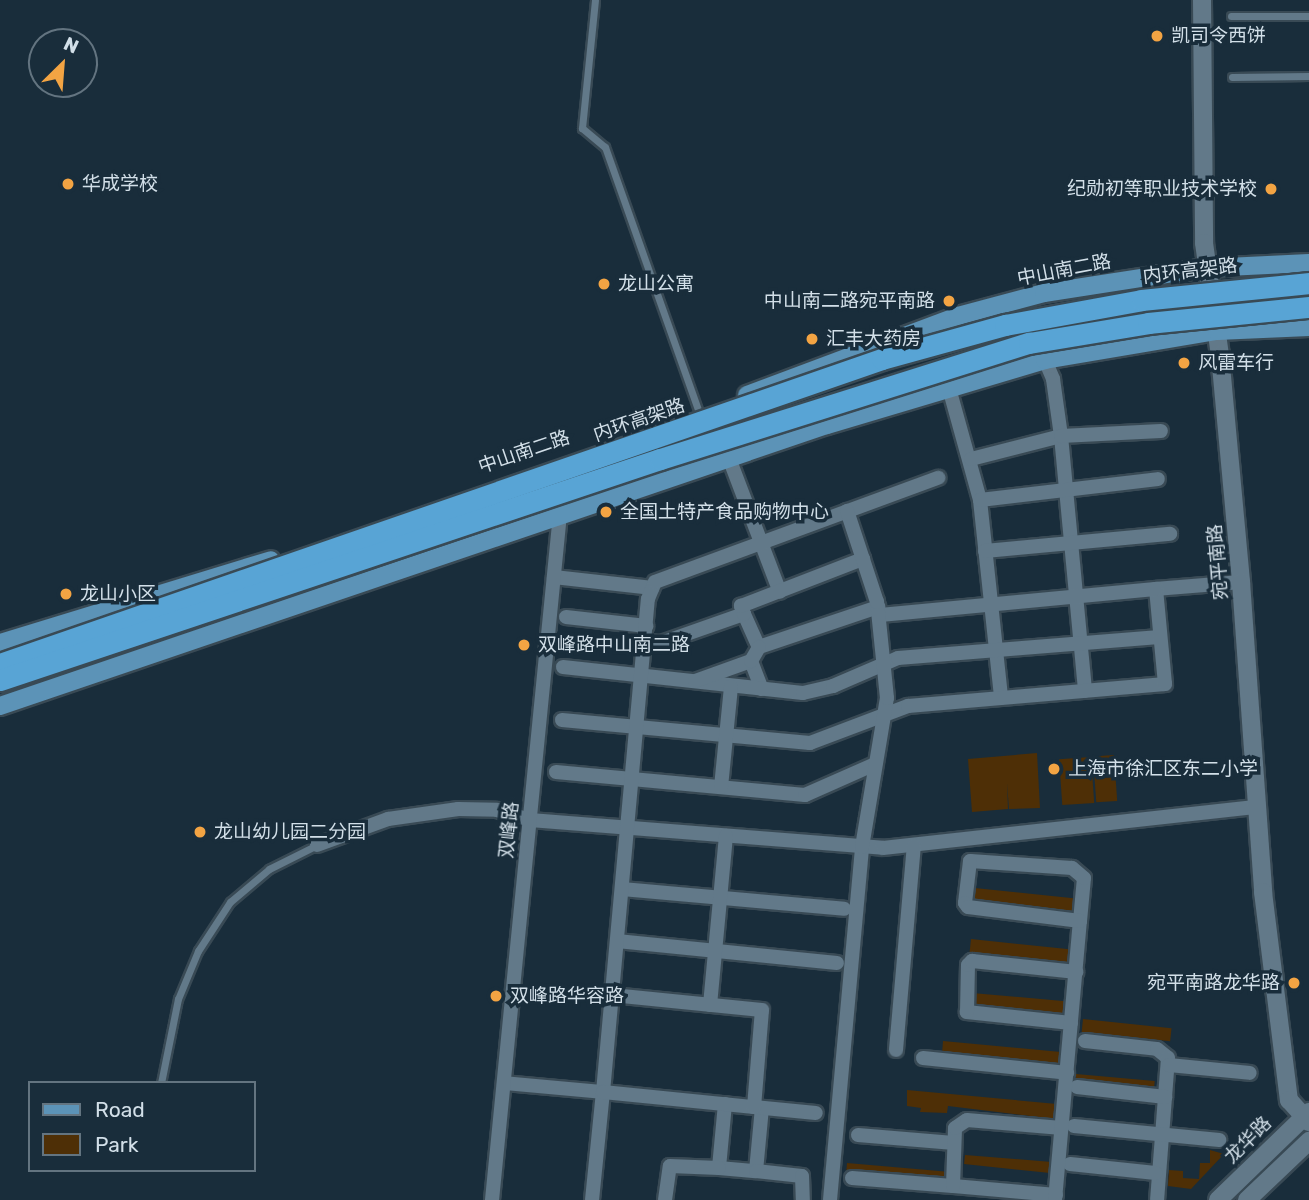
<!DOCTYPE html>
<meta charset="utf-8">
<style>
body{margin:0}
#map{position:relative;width:1309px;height:1200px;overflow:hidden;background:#192d3b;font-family:Rubik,"Noto Sans SC",sans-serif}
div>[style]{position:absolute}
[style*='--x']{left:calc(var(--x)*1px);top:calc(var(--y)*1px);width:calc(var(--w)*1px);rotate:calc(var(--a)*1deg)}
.green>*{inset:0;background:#4e2f06;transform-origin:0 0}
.roads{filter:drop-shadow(2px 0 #394a55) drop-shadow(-2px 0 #394a55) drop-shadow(0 2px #394a55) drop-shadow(0 -2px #394a55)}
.lane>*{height:7px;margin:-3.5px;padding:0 3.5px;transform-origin:3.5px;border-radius:3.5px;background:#627989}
.street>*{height:14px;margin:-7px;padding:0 7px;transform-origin:7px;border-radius:7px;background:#627989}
.secondary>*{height:18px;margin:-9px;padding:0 9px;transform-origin:9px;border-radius:9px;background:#627989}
.primary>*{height:18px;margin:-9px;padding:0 9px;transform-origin:9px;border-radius:9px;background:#5c93b7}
.bridges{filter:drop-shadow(2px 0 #394a55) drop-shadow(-2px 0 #394a55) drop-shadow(0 2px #394a55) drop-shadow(0 -2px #394a55)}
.highway-bridge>*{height:21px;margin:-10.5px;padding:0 10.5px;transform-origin:10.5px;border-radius:10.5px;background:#58a4d5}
.dots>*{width:19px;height:19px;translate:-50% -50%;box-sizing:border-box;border:4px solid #192d3b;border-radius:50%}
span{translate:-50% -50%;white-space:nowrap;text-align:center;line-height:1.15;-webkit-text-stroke:7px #192d3b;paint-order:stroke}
.poi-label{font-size:19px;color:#d2dfe8}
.left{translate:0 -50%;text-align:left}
.right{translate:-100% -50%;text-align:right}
.street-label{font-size:19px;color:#d2dfe8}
.legend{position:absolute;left:28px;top:1081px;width:228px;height:91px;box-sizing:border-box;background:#192d3b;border:2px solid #637480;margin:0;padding:9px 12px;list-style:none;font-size:21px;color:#d2dfe8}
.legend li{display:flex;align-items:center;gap:14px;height:35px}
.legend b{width:35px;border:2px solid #637480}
.north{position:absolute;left:28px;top:28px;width:70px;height:70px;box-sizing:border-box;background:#192d3b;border:2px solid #637480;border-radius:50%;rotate:25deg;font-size:19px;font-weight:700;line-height:28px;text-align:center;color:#d2dfe8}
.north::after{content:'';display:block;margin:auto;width:24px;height:32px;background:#f3a443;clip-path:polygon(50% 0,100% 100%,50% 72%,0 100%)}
</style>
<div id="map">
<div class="green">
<i style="clip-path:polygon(1037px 753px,1040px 808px,1009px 809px,1007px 783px,1008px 809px,972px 812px,968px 759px)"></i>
<i style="left:1114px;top:755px;width:46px;height:21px;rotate:86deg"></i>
<i style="left:1091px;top:757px;width:46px;height:32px;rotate:86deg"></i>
<i style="left:975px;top:888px;width:99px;height:14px;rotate:6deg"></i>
<i style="left:971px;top:939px;width:99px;height:15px;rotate:6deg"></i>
<i style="left:972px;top:993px;width:94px;height:13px;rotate:5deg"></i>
<i style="left:1083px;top:1019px;width:89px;height:13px;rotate:6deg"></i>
<i style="clip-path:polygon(943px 1041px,1061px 1052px,1059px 1067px,942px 1054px)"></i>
<i style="left:1076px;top:1074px;width:79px;height:8px;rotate:5deg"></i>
<i style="clip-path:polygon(907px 1090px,1057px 1104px,1055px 1119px,948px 1106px,947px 1113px,920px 1112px,921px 1108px,907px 1106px)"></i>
<i style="clip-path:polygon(1210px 1150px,1224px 1154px,1191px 1189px,1168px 1186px,1169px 1170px,1183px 1171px,1183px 1178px,1199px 1179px,1200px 1163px,1210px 1163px)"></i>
<i style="clip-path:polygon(965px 1155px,1052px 1162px,1050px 1173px,964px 1164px)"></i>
<i style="left:847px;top:1163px;width:101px;height:11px;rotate:5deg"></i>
</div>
<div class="roads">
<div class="lane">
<i style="--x:595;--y:0;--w:129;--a:95.8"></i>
<i style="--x:582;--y:128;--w:30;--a:40"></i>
<i style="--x:605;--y:147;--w:282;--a:70.5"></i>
<i style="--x:1231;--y:16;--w:78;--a:0"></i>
<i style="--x:1232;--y:77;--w:77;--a:-0.7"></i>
<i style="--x:161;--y:1083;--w:86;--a:-78.6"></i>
<i style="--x:178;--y:999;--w:52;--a:-67.4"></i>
<i style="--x:198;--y:951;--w:59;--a:-56.9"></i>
<i style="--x:230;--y:902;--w:51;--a:-40.2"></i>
<i style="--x:269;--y:869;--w:54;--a:-26.6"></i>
</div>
<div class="street">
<i style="--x:1045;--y:360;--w:21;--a:67"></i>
<i style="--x:1053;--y:379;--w:58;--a:82"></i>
<i style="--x:1061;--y:436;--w:256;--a:84.6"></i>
<i style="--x:949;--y:388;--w:116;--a:74.5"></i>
<i style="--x:980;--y:500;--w:199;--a:83.9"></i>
<i style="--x:729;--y:458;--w:143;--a:69.2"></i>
<i style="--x:971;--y:459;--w:93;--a:-14.3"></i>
<i style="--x:1061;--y:436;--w:100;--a:-2.9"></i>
<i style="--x:980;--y:500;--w:179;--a:-6.7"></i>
<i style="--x:985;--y:551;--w:186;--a:-5.3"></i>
<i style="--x:554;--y:577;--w:99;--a:6.4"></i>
<i style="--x:1156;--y:589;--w:85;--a:-4.7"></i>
<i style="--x:744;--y:614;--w:36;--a:66"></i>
<i style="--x:759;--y:647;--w:126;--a:-18.6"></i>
<i style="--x:566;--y:617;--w:81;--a:6.4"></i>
<i style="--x:644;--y:642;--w:17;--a:3"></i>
<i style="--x:661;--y:643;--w:88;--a:-19.3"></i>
<i style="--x:744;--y:614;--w:9;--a:-111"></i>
<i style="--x:741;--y:606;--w:131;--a:-21.1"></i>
<i style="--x:751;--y:661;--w:30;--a:69"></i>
<i style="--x:563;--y:667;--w:241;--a:6.2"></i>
<i style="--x:803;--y:693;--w:31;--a:-13"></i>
<i style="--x:833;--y:686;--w:71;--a:-23.3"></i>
<i style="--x:898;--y:658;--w:262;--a:-4.6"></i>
<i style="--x:695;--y:681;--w:59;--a:-19.7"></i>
<i style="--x:751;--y:661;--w:16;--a:-60"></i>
<i style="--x:562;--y:720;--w:249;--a:5.3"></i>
<i style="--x:810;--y:743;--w:105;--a:-20.7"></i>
<i style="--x:908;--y:706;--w:258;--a:-4.9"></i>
<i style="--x:1165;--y:684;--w:95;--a:-95.4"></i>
<i style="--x:1156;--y:589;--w:278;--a:174.6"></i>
<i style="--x:556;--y:772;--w:250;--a:5.3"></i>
<i style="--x:805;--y:795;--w:77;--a:-23.9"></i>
<i style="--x:721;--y:787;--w:101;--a:-84.3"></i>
<i style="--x:317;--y:845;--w:76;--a:-20.1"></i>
<i style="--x:388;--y:819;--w:71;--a:-8.1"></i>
<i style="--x:458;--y:809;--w:39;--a:1"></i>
<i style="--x:497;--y:810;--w:34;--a:17"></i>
<i style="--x:530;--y:820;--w:354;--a:4.5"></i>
<i style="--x:883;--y:848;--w:374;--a:-6.3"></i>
<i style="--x:622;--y:889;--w:223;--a:5.1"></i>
<i style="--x:617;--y:941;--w:221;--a:5.7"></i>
<i style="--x:710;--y:1005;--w:170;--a:-84.6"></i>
<i style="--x:1071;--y:1023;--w:105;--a:-174"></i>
<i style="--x:967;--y:1012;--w:47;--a:-88.8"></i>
<i style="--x:968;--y:965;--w:6;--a:-45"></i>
<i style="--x:972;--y:961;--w:105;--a:6"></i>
<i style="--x:1085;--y:1041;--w:72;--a:6.3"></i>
<i style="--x:1157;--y:1049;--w:14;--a:39"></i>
<i style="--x:1168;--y:1058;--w:142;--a:94.4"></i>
<i style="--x:896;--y:1050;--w:205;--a:-85"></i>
<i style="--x:923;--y:1058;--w:145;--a:5.9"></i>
<i style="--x:1169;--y:1065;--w:81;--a:5.6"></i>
<i style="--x:504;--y:1083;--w:99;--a:5.2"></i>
<i style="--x:603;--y:1092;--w:495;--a:-84.8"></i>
<i style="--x:648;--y:599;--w:18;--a:-68"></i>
<i style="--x:655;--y:582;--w:302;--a:-20.2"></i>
<i style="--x:1077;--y:1087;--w:89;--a:6.5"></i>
<i style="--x:725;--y:1104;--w:64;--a:95.4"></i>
<i style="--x:719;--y:1168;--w:37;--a:5"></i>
<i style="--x:756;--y:1171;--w:63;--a:-84.6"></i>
<i style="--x:754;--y:1107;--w:62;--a:5.5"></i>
<i style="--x:1074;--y:1126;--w:146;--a:5.5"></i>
<i style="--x:858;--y:1135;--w:96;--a:4.8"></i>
<i style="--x:1070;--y:1164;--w:86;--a:6"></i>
<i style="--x:756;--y:1171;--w:46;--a:6.2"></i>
<i style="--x:802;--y:1176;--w:24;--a:88"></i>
<i style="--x:852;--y:1178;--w:101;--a:4.5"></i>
<i style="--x:1056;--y:1195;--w:103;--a:-175"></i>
<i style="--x:953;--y:1186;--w:58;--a:-88"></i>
<i style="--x:955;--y:1128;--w:14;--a:-34"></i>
<i style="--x:967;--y:1120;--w:95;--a:4.8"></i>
<i style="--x:492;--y:1200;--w:689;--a:-84.34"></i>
<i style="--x:560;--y:514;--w:28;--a:-103"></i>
<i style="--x:592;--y:1200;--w:109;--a:-84.2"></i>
<i style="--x:603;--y:1092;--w:152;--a:5.7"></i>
<i style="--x:754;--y:1107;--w:97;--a:-85.3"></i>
<i style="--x:762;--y:1010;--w:151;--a:-174.3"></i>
<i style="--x:665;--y:1200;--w:34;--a:-82"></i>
<i style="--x:670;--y:1166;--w:49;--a:2.3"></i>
<i style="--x:830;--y:1200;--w:354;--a:-84.8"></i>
<i style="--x:862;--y:847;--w:151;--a:-80.5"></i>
<i style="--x:887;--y:698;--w:97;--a:-95.9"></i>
<i style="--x:877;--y:602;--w:96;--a:-108.2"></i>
<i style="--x:1055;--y:1200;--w:280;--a:-84.9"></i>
<i style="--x:1080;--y:921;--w:43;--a:-84.7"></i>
<i style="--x:1084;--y:878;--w:16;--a:-140"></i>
<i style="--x:1072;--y:868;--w:102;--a:-176.1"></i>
<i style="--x:970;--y:861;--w:42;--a:96.8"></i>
<i style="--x:965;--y:903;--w:5;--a:53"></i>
<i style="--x:968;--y:907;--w:113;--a:7.1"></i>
</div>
<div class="secondary">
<i style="--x:1202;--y:0;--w:243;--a:89.5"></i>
<i style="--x:1204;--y:243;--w:113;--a:81.9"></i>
<i style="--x:1220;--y:355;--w:228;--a:84.7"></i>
<i style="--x:1241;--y:582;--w:311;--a:85.9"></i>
<i style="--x:1263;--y:892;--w:210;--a:82.9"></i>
<i style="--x:1289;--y:1100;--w:30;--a:48"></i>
<i style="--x:1218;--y:1200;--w:127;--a:-44"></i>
<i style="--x:1247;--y:1200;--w:86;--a:-43.6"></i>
</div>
<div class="primary">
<i style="--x:747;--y:395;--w:225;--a:-20.5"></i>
<i style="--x:958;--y:316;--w:89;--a:-15"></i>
<i style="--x:1044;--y:293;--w:164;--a:-8.8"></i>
<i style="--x:1206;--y:268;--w:103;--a:-2.8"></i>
<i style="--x:0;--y:643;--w:283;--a:-17"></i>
<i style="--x:0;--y:706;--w:873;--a:-18.77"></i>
<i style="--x:827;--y:425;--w:227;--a:-16.6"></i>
<i style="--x:1045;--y:360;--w:174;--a:-9.6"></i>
<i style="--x:1217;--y:331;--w:92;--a:-2.5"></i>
</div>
</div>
<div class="bridges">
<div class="highway-bridge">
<i style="--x:0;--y:664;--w:933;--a:-19.08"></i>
<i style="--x:882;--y:359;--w:128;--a:-15.5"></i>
<i style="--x:1005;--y:325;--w:139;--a:-10.3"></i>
<i style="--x:1142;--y:300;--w:168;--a:-5.8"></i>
<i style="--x:0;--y:680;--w:696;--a:-18.51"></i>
<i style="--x:660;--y:459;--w:387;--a:-17.5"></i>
<i style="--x:1029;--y:343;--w:121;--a:-9.5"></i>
<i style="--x:1148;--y:323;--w:162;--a:-5.7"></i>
</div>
</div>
<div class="dots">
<i style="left:1157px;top:36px;background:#f3a443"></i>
<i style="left:68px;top:184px;background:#f3a443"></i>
<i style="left:1271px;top:189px;background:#f3a443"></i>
<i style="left:604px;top:284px;background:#f3a443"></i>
<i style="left:949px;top:301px;background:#f3a443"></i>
<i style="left:812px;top:339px;background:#f3a443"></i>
<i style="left:1184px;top:363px;background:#f3a443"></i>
<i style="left:606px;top:512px;background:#f3a443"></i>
<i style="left:66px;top:594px;background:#f3a443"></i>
<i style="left:524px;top:645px;background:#f3a443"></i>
<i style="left:1054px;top:769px;background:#f3a443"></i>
<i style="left:200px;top:832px;background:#f3a443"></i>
<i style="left:1294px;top:983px;background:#f3a443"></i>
<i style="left:496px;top:996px;background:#f3a443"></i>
</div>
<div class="poi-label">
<span class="left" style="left:1171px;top:36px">凯司令西饼</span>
<span class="left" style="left:82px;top:184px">华成学校</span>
<span class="right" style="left:1257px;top:189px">纪勋初等职业技术学校</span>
<span class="left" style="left:618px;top:284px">龙山公寓</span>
<span class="right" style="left:935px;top:301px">中山南二路宛平南路</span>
<span class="left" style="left:826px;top:339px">汇丰大药房</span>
<span class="left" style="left:1198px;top:363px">风雷车行</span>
<span class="left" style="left:620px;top:512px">全国土特产食品购物中心</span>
<span class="left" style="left:80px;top:594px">龙山小区</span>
<span class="left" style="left:538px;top:645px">双峰路中山南二路</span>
<span class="left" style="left:1068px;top:769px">上海市徐汇区东二小学</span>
<span class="left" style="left:214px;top:832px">龙山幼儿园二分园</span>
<span class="right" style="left:1280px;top:983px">宛平南路龙华路</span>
<span class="left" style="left:510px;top:996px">双峰路华容路</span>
</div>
<div class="street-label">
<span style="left:1064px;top:270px;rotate:-11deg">中山南二路</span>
<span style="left:1190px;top:271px;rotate:-7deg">内环高架路</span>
<span style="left:639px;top:420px;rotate:-19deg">内环高架路</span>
<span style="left:524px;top:452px;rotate:-19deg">中山南二路</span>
<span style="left:1218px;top:562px;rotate:-95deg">宛平南路</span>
<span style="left:509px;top:830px;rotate:-84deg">双峰路</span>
<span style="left:1248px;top:1140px;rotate:-45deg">龙华路</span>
</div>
<ul class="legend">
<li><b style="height:9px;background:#5c93b7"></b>Road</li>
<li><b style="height:19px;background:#4e2f06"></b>Park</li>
</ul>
<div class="north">N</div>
</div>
